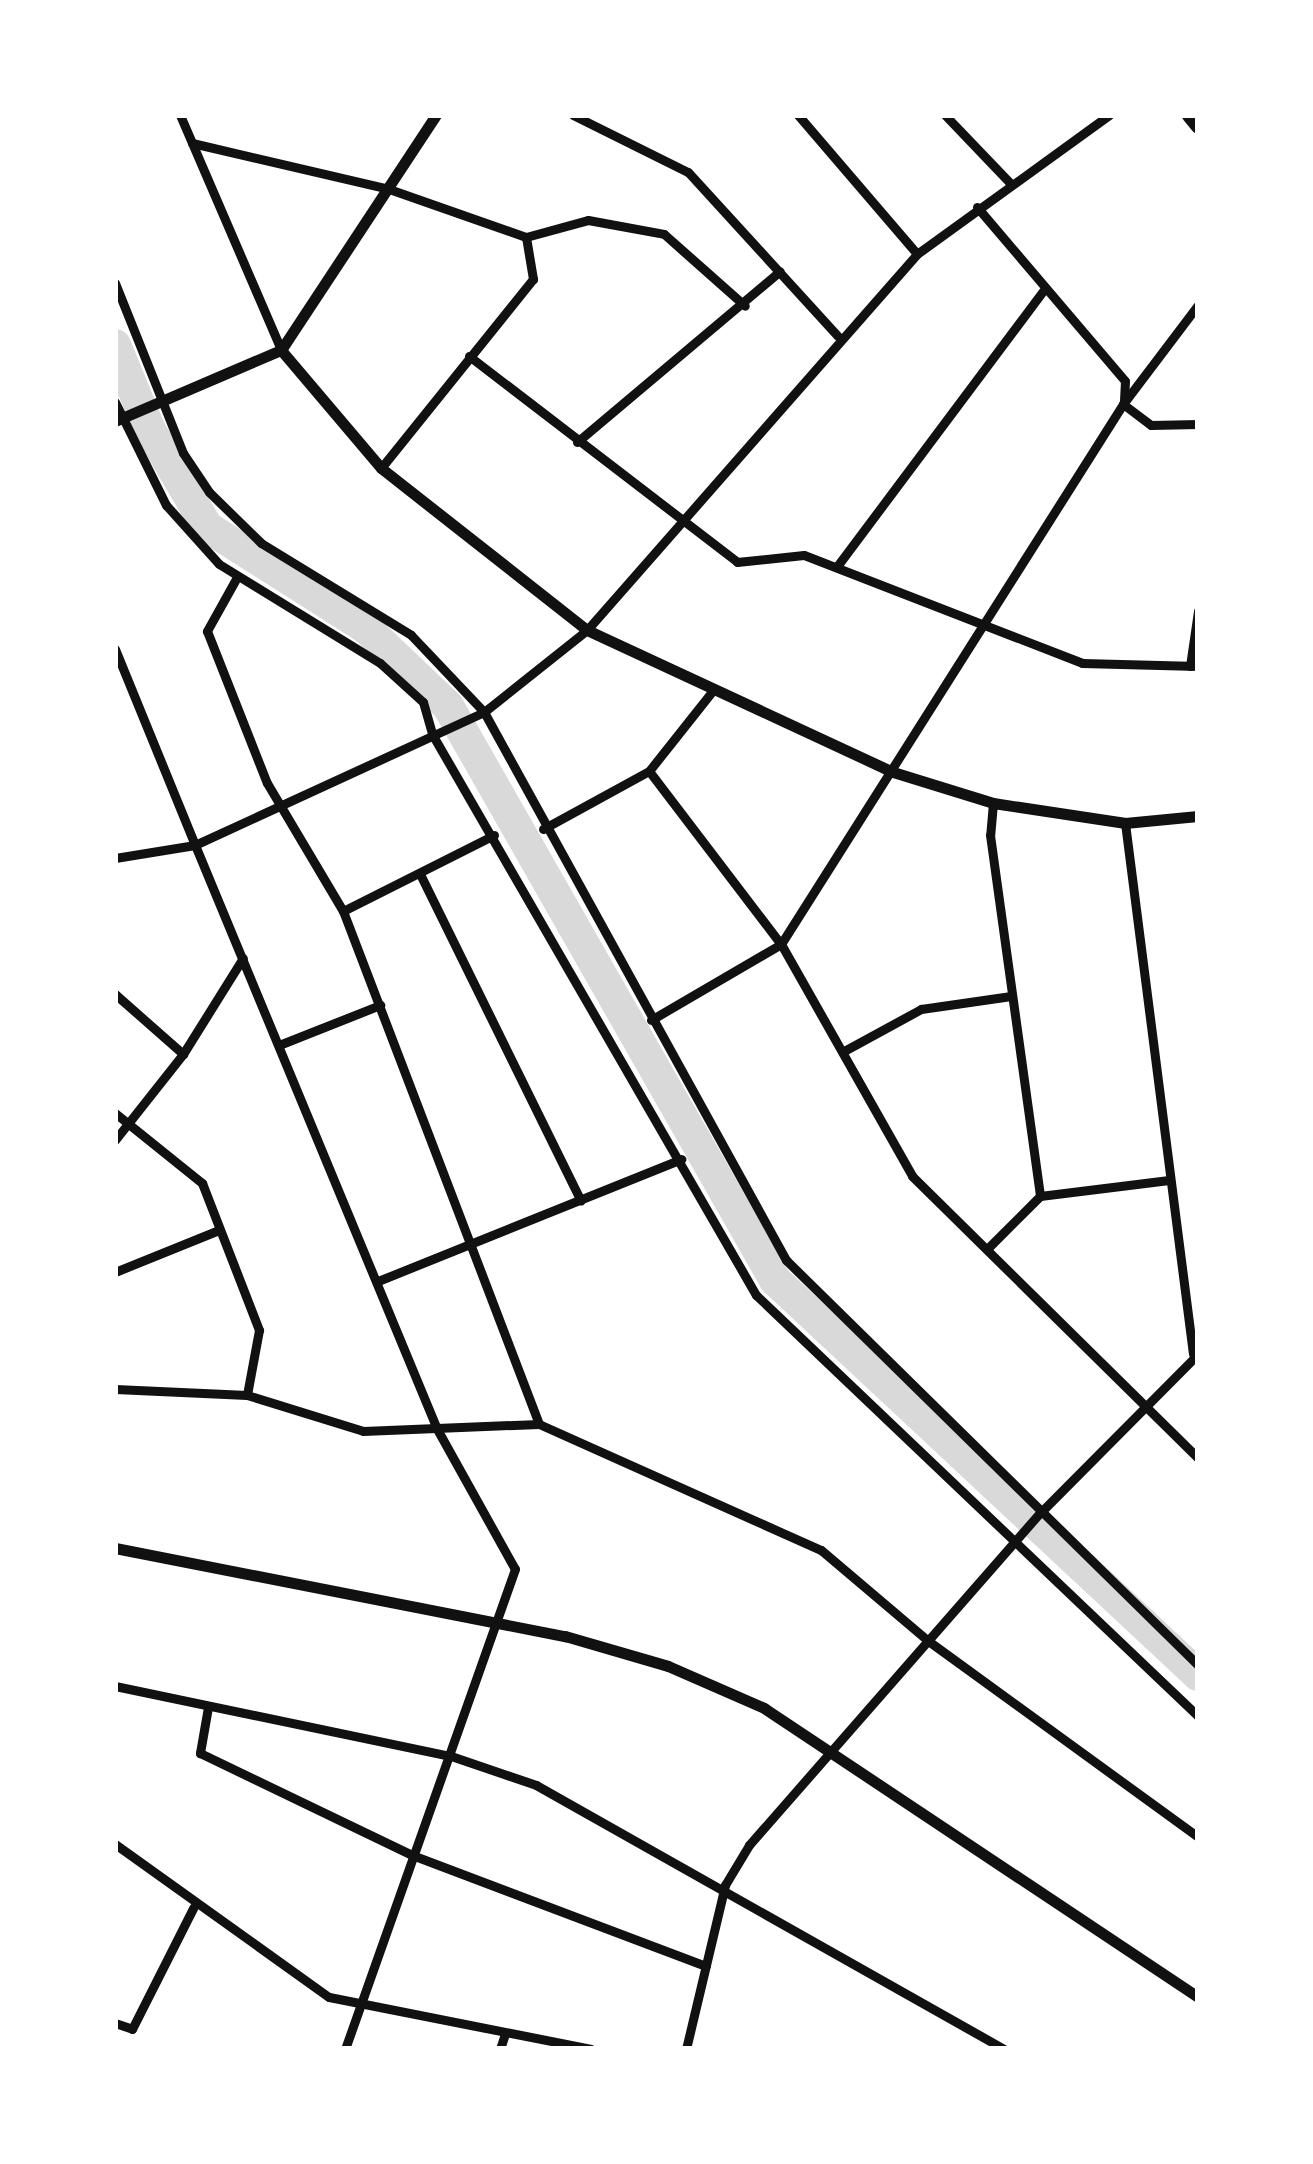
<!DOCTYPE html>
<style>
body{margin:0}
#map{position:relative;width:1313px;height:2164px;overflow:hidden;background:#fff;font-family:"Fira Sans Condensed",sans-serif}
div>[style]{position:absolute}
[style*='--x']{left:calc(var(--x)*1px);top:calc(var(--y)*1px);width:calc(var(--w)*1px);rotate:calc(var(--a)*1deg)}
.river>*{height:32px;margin:-16px;padding:0 16px;transform-origin:16px;border-radius:16px;background:#d9d9d9}
.minor>*{height:9px;margin:-4.5px;padding:0 4.5px;transform-origin:4.5px;border-radius:4.5px;background:#111}
.tertiary>*{height:11px;margin:-5.5px;padding:0 5.5px;transform-origin:5.5px;border-radius:5.5px;background:#111}
.primary>*{height:15px;margin:-7.5px;padding:0 7.5px;transform-origin:7.5px;border-radius:7.5px;background:#111}
span{translate:-50% -50%;white-space:nowrap;text-align:center;line-height:1.15;-webkit-text-stroke:10px #fff;paint-order:stroke}
.frame{position:absolute;inset:0;border:118px solid #fff;pointer-events:none}
</style>
<div id="map">
<div class="river">
<i style="--x:115;--y:345;--w:90;--a:67.7"></i>
<i style="--x:149;--y:428;--w:115;--a:59.6"></i>
<i style="--x:207;--y:527;--w:188;--a:32.4"></i>
<i style="--x:366;--y:628;--w:113;--a:43.6"></i>
<i style="--x:448;--y:706;--w:661;--a:60.33"></i>
<i style="--x:775;--y:1280;--w:579;--a:43.04"></i>
</div>
<div class="minor">
<i style="--x:180;--y:115;--w:256;--a:66.7"></i>
<i style="--x:573;--y:115;--w:128;--a:26.4"></i>
<i style="--x:688;--y:172;--w:222;--a:47.6"></i>
<i style="--x:798;--y:115;--w:183;--a:49.4"></i>
<i style="--x:945;--y:115;--w:94;--a:46.3"></i>
<i style="--x:1109;--y:115;--w:237;--a:144.1"></i>
<i style="--x:917;--y:254;--w:500;--a:131.27"></i>
<i style="--x:587;--y:630;--w:132;--a:141.5"></i>
<i style="--x:484;--y:712;--w:626;--a:61.14"></i>
<i style="--x:786;--y:1260;--w:578;--a:44.51"></i>
<i style="--x:192;--y:143;--w:202;--a:13.1"></i>
<i style="--x:389;--y:189;--w:145;--a:19.3"></i>
<i style="--x:526;--y:237;--w:43;--a:80.5"></i>
<i style="--x:533;--y:279;--w:243;--a:128.8"></i>
<i style="--x:977;--y:207;--w:228;--a:49.6"></i>
<i style="--x:1125;--y:381;--w:20;--a:93"></i>
<i style="--x:526;--y:237;--w:64;--a:-15.3"></i>
<i style="--x:588;--y:220;--w:77;--a:10.4"></i>
<i style="--x:664;--y:234;--w:108;--a:41.6"></i>
<i style="--x:115;--y:283;--w:183;--a:68.2"></i>
<i style="--x:183;--y:453;--w:47;--a:56.3"></i>
<i style="--x:209;--y:492;--w:73;--a:44.4"></i>
<i style="--x:261;--y:543;--w:176;--a:31.5"></i>
<i style="--x:411;--y:635;--w:106;--a:46.5"></i>
<i style="--x:484;--y:712;--w:318;--a:155.3"></i>
<i style="--x:195;--y:845;--w:632;--a:67.49"></i>
<i style="--x:437;--y:1429;--w:160;--a:60.9"></i>
<i style="--x:515;--y:1569;--w:509;--a:109.5"></i>
<i style="--x:469;--y:356;--w:338;--a:37.5"></i>
<i style="--x:737;--y:562;--w:67;--a:-6"></i>
<i style="--x:804;--y:555;--w:298;--a:21.2"></i>
<i style="--x:1082;--y:663;--w:116;--a:1.5"></i>
<i style="--x:115;--y:402;--w:115;--a:63.7"></i>
<i style="--x:166;--y:505;--w:79;--a:48.1"></i>
<i style="--x:219;--y:564;--w:189;--a:31.6"></i>
<i style="--x:380;--y:663;--w:58;--a:42.2"></i>
<i style="--x:423;--y:702;--w:33;--a:74"></i>
<i style="--x:432;--y:734;--w:648;--a:59.99"></i>
<i style="--x:756;--y:1295;--w:610;--a:43.61"></i>
<i style="--x:1123;--y:404;--w:35;--a:37"></i>
<i style="--x:1151;--y:425;--w:47;--a:-1.2"></i>
<i style="--x:577;--y:442;--w:265;--a:-40.1"></i>
<i style="--x:838;--y:565;--w:342;--a:-53.2"></i>
<i style="--x:237;--y:577;--w:62;--a:119.1"></i>
<i style="--x:207;--y:631;--w:163;--a:68.5"></i>
<i style="--x:267;--y:783;--w:149;--a:59.3"></i>
<i style="--x:115;--y:649;--w:212;--a:67.8"></i>
<i style="--x:195;--y:845;--w:81;--a:170.8"></i>
<i style="--x:1190;--y:666;--w:56;--a:-81.7"></i>
<i style="--x:649;--y:771;--w:218;--a:52.7"></i>
<i style="--x:781;--y:944;--w:266;--a:60.5"></i>
<i style="--x:912;--y:1176;--w:402;--a:44.6"></i>
<i style="--x:993;--y:803;--w:32;--a:95"></i>
<i style="--x:990;--y:835;--w:364;--a:82.1"></i>
<i style="--x:1125;--y:823;--w:535;--a:82.7"></i>
<i style="--x:543;--y:829;--w:121;--a:-28.7"></i>
<i style="--x:649;--y:771;--w:105;--a:-51.6"></i>
<i style="--x:494;--y:835;--w:169;--a:153.3"></i>
<i style="--x:343;--y:911;--w:549;--a:69.09"></i>
<i style="--x:420;--y:874;--w:364;--a:63.8"></i>
<i style="--x:115;--y:994;--w:91;--a:41.4"></i>
<i style="--x:183;--y:1054;--w:110;--a:128.3"></i>
<i style="--x:651;--y:1020;--w:151;--a:-30.3"></i>
<i style="--x:781;--y:944;--w:639;--a:-57.65"></i>
<i style="--x:1123;--y:404;--w:124;--a:-52.9"></i>
<i style="--x:279;--y:1045;--w:109;--a:-21.6"></i>
<i style="--x:844;--y:1051;--w:88;--a:-28.6"></i>
<i style="--x:921;--y:1009;--w:91;--a:-8.2"></i>
<i style="--x:183;--y:1054;--w:113;--a:-58"></i>
<i style="--x:115;--y:1113;--w:112;--a:38.8"></i>
<i style="--x:202;--y:1183;--w:158;--a:68.8"></i>
<i style="--x:259;--y:1330;--w:66;--a:100.5"></i>
<i style="--x:987;--y:1249;--w:75;--a:-45"></i>
<i style="--x:1040;--y:1196;--w:130;--a:-7.1"></i>
<i style="--x:115;--y:1272;--w:112;--a:-22"></i>
<i style="--x:378;--y:1281;--w:327;--a:-21.9"></i>
<i style="--x:115;--y:1389;--w:132;--a:2.6"></i>
<i style="--x:247;--y:1395;--w:121;--a:17.2"></i>
<i style="--x:363;--y:1431;--w:176;--a:-2.3"></i>
<i style="--x:539;--y:1424;--w:309;--a:24.1"></i>
<i style="--x:821;--y:1550;--w:139;--a:40.3"></i>
<i style="--x:927;--y:1640;--w:335;--a:36"></i>
<i style="--x:115;--y:1686;--w:343;--a:11.8"></i>
<i style="--x:451;--y:1756;--w:90;--a:18.8"></i>
<i style="--x:536;--y:1785;--w:537;--a:29.43"></i>
<i style="--x:208;--y:1707;--w:47;--a:99.9"></i>
<i style="--x:200;--y:1753;--w:235;--a:25.7"></i>
<i style="--x:412;--y:1855;--w:314;--a:20.7"></i>
<i style="--x:115;--y:1844;--w:263;--a:35.6"></i>
<i style="--x:329;--y:1997;--w:267;--a:11.2"></i>
<i style="--x:115;--y:2023;--w:18;--a:19"></i>
<i style="--x:132;--y:2029;--w:136;--a:-63.2"></i>
<i style="--x:500;--y:2049;--w:16;--a:-72"></i>
<i style="--x:686;--y:2049;--w:169;--a:-76.6"></i>
<i style="--x:725;--y:1885;--w:47;--a:-59"></i>
<i style="--x:749;--y:1845;--w:441;--a:-48.8"></i>
<i style="--x:1040;--y:1513;--w:224;--a:-45.2"></i>
</div>
<div class="tertiary">
<i style="--x:281;--y:350;--w:155;--a:49.7"></i>
<i style="--x:381;--y:468;--w:262;--a:38.2"></i>
<i style="--x:587;--y:630;--w:337;--a:24.9"></i>
<i style="--x:893;--y:772;--w:105;--a:17.2"></i>
<i style="--x:993;--y:803;--w:134;--a:8.6"></i>
<i style="--x:1125;--y:823;--w:73;--a:-5.5"></i>
<i style="--x:115;--y:421;--w:181;--a:-23.2"></i>
<i style="--x:281;--y:350;--w:282;--a:-56.6"></i>
<i style="--x:115;--y:1548;--w:459;--a:11.1"></i>
<i style="--x:565;--y:1636;--w:107;--a:16.2"></i>
<i style="--x:668;--y:1666;--w:105;--a:23.6"></i>
<i style="--x:764;--y:1708;--w:521;--a:33.66"></i>
</div>
<div class="primary">
<i style="--x:1189;--y:115;--w:14;--a:51"></i>
</div>
<div class="frame"></div>
</div>
